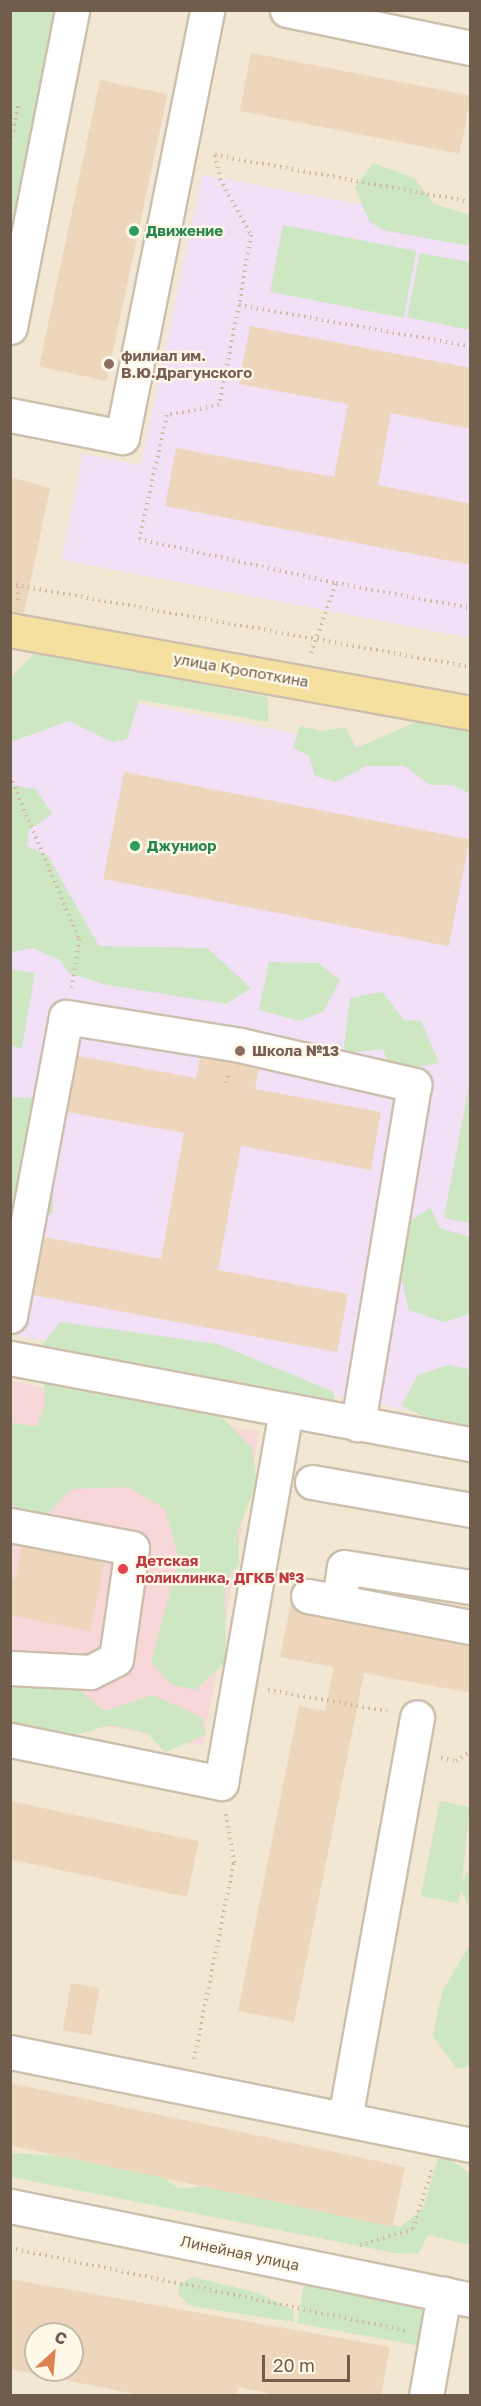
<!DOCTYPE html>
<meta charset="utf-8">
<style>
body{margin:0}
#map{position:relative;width:481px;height:2406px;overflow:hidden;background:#faf4e3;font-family:"Golos Text",sans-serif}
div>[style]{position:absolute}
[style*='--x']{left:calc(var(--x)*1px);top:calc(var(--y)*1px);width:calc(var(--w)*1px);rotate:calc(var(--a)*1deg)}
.residential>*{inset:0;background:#f1e7d2}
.education>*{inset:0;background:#f1e0f6}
.medical>*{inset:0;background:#f7d7d7}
.green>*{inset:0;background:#cde7c3;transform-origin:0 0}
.building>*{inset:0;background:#eed6bc;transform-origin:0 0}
.path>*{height:4px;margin-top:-2px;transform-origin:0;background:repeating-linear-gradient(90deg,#d2baa0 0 1.5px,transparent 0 6px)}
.roads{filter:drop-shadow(2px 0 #cdbfad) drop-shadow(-2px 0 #cdbfad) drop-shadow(0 2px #cdbfad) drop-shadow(0 -2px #cdbfad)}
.minor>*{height:33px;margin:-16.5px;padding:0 16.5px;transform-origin:16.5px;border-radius:16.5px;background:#fff}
.major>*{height:33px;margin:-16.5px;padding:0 16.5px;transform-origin:16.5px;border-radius:16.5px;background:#f5e09f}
.dots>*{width:16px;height:16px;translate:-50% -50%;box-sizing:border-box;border:3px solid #fef8e8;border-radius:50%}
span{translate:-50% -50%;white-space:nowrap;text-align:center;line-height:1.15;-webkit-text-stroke:4.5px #fef8e8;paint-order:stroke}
.leisure-label{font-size:15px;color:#27864d;font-weight:700}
.left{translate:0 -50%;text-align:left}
.education-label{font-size:15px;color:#785e54;font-weight:700}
.street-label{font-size:15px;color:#705d4b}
.health-label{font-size:15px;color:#be3a42;font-weight:700}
.frame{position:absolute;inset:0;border:12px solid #705d4b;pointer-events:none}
.north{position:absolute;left:24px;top:2322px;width:60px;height:60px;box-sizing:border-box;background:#fef8e8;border:2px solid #c5baa9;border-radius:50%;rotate:26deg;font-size:16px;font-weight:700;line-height:24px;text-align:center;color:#705d4b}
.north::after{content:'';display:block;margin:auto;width:21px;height:27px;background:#dc8150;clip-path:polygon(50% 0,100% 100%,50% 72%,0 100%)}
.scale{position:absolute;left:262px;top:2355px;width:88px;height:27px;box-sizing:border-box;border:3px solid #705d4b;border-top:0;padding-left:8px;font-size:18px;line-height:21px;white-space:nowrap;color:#705d4b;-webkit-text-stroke:4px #fef8e8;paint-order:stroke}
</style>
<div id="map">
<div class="residential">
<i style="clip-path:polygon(evenodd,11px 11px,470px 11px,470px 2395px,11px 2396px,11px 11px,36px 2334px,72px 2334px,72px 2370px,36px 2370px,36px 2334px)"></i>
</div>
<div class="education">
<i style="clip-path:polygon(202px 175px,470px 224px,470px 638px,62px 560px,83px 454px,141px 465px)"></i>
<i style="clip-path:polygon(10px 679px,470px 767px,470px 1422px,11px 1334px)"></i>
</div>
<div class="medical">
<i style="clip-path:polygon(10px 1381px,259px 1432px,203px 1746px,11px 1706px)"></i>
</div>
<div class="green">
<i style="clip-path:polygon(11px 11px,59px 11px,11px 267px)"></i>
<i style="clip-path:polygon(373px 163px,414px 178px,434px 204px,470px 215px,470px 246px,382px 230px,369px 221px,355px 188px)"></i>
<i style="left:283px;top:225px;width:136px;height:68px;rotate:11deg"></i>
<i style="clip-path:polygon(420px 253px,470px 262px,470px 330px,407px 317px)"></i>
<i style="clip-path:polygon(56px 632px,129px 670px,267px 697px,269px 722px,139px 700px,127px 739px,112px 742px,69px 721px,11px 742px,10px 678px)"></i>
<i style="clip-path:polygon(430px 716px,470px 733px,470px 794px,453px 785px,430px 785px,405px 766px,366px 766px,336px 782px,315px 776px,309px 756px,293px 748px,300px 726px,322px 731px,345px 727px,356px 748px)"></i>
<i style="clip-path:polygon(11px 785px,36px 789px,52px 814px,29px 830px,27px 846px,48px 856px,99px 946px,207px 948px,251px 988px,226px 1004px,103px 984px,69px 973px,60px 960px,32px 948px,11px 952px)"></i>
<i style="clip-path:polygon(269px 962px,318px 963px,340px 980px,323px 1012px,299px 1021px,259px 1010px)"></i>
<i style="clip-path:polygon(10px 969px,35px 973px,22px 1048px,11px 1046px)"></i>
<i style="clip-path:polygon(382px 992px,404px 1020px,421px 1021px,439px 1063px,391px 1071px,383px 1049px,343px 1054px,350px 998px)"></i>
<i style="clip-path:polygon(470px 1080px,470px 1223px,444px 1218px)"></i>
<i style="clip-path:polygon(11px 1097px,34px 1098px,52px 1153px,53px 1213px,20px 1230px,11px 1264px)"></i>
<i style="clip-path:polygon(430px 1208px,440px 1228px,470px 1237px,470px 1314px,444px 1322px,409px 1310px,395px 1253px,399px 1228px)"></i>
<i style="clip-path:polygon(60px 1322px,218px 1344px,334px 1392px,334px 1409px,208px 1403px,252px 1448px,257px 1482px,238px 1530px,239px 1564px,225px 1581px,226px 1662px,195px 1690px,172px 1685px,151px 1662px,179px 1560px,165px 1509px,128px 1487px,71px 1489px,39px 1523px,11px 1503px,10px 1423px,37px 1426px,45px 1404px,42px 1345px)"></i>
<i style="clip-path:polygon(470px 1362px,470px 1438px,401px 1406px,418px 1375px,448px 1365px,468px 1369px)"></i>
<i style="clip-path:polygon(63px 1676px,104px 1711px,153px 1695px,202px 1718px,206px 1735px,165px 1752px,147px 1733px,110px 1725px,57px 1740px,11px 1721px,11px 1687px)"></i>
<i style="clip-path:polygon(440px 1801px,470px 1807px,462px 1880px,470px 1869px,470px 1909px,461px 1890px,458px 1903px,421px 1896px)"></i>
<i style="clip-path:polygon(470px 1944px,470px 2066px,457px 2069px,433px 2036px,442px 1992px)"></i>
<i style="clip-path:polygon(10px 2153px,59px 2156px,163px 2177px,179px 2189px,211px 2185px,401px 2227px,423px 2208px,440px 2153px,470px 2173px,470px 2245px,428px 2235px,418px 2254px,395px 2253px,11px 2177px)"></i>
<i style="clip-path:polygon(193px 2277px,258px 2293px,293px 2310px,294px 2322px,191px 2306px,178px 2294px,179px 2284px)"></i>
<i style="clip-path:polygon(305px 2280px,422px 2307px,426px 2347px,297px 2323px)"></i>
</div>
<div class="building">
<i style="left:251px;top:53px;width:224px;height:59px;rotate:11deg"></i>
<i style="left:100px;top:80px;width:69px;height:293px;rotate:12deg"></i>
<i style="clip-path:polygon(250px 326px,471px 368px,471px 429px,391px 413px,378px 485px,471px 504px,471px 565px,165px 506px,176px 448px,334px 477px,348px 404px,239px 384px)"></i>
<i style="clip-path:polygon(10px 477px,50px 488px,24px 613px,10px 612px)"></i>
<i style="left:124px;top:772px;width:352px;height:109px;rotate:11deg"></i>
<i style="clip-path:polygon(78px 1056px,196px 1078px,200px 1058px,236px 1063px,259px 1069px,255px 1089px,381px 1112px,371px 1170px,241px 1146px,218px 1270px,348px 1294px,337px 1352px,33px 1295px,44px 1237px,161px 1259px,184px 1133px,67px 1112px)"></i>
<i style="clip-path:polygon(22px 1546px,105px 1562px,90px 1631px,10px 1615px,10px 1577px,16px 1578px)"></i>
<i style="clip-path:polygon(291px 1603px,304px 1614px,471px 1645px,471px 1693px,364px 1673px,294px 2022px,238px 2011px,299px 1706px,325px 1711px,334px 1667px,280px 1657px)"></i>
<i style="left:10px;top:1801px;width:193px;height:57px;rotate:12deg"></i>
<i style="left:71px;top:1983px;width:29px;height:48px;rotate:10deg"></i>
<i style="left:10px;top:2083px;width:404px;height:61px;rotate:12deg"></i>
<i style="clip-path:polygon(evenodd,10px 2279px,390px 2347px,381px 2396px,282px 2396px,238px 2387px,236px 2396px,145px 2396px,10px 2369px,10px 2279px,36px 2334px,72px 2334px,72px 2370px,36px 2370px,36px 2334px)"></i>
</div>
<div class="path">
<i style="--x:10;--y:143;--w:42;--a:-77.6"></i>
<i style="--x:215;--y:155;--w:25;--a:78"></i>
<i style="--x:220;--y:179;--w:64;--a:61"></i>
<i style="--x:251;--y:235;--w:71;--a:99.7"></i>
<i style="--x:239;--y:305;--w:235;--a:10.1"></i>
<i style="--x:215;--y:155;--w:259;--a:10.4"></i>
<i style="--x:239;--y:305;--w:102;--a:101.3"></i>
<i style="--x:219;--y:405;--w:53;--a:169.1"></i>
<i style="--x:167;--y:415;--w:127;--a:102.7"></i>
<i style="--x:139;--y:539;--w:202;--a:12.6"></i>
<i style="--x:10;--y:584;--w:467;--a:10.2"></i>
<i style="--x:18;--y:600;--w:14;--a:-86"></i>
<i style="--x:311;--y:653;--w:74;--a:-70.3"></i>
<i style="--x:336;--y:583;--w:136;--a:10.6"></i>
<i style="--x:10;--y:776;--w:177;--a:67.1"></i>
<i style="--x:79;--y:939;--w:49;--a:98.3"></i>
<i style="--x:226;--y:1083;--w:9;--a:-72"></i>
<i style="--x:268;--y:1690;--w:121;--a:10"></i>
<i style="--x:441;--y:1758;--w:15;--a:11"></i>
<i style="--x:456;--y:1761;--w:17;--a:-33"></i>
<i style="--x:194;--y:2059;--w:200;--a:-78.5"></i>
<i style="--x:234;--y:1863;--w:51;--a:-99.1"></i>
<i style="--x:360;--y:2245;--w:55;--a:-16.8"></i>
<i style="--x:413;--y:2229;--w:63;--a:-72.4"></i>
<i style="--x:10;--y:2248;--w:405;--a:11.8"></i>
</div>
<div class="roads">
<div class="minor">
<i style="--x:287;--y:10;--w:187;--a:11.7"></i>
<i style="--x:10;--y:327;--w:323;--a:-78.9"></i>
<i style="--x:10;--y:415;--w:114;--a:11.1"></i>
<i style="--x:122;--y:437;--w:435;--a:-78.7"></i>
<i style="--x:10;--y:1316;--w:304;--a:-79.4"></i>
<i style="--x:66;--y:1017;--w:176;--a:9.1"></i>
<i style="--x:240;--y:1045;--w:179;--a:12.9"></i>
<i style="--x:414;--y:1085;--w:344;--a:99.4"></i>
<i style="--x:10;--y:1358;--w:468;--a:10.6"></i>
<i style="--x:312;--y:1482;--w:160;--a:10"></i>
<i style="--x:10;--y:1525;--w:124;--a:10.7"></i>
<i style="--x:132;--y:1548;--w:112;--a:98.2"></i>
<i style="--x:116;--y:1659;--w:29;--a:153"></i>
<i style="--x:90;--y:1672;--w:80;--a:-177.1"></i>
<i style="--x:308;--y:1596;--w:165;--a:10.8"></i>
<i style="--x:339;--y:1602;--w:35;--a:-82"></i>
<i style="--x:344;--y:1567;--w:128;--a:9"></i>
<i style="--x:10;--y:1740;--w:215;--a:11.5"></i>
<i style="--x:221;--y:1783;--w:378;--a:-80.1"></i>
<i style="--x:10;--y:2052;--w:469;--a:11.4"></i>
<i style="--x:345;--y:2118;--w:407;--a:-79.8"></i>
<i style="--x:10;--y:2206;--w:470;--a:11.5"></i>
<i style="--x:426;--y:2396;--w:104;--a:-80"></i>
</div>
<div class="major">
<i style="--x:10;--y:630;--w:467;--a:10.2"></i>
</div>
</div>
<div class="dots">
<i style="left:134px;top:231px;background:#2e9e5b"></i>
<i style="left:109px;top:364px;background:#8d6e63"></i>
<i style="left:135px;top:846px;background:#2e9e5b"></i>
<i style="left:240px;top:1051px;background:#8d6e63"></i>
<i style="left:123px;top:1569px;background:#e0444e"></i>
</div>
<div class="leisure-label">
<span class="left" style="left:146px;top:231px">Движение</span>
<span class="left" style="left:147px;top:846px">Джуниор</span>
</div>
<div class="education-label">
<span class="left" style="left:121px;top:364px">филиал им.<br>В.Ю.Драгунского</span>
<span class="left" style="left:252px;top:1051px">Школа №13</span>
</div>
<div class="street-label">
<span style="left:241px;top:670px;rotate:10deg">улица Кропоткина</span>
<span style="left:240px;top:2253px;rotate:12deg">Линейная улица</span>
</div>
<div class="health-label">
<span class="left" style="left:136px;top:1569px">Детская<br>поликлинка, ДГКБ №3</span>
</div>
<div class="frame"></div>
<div class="north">С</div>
<div class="scale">20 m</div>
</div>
